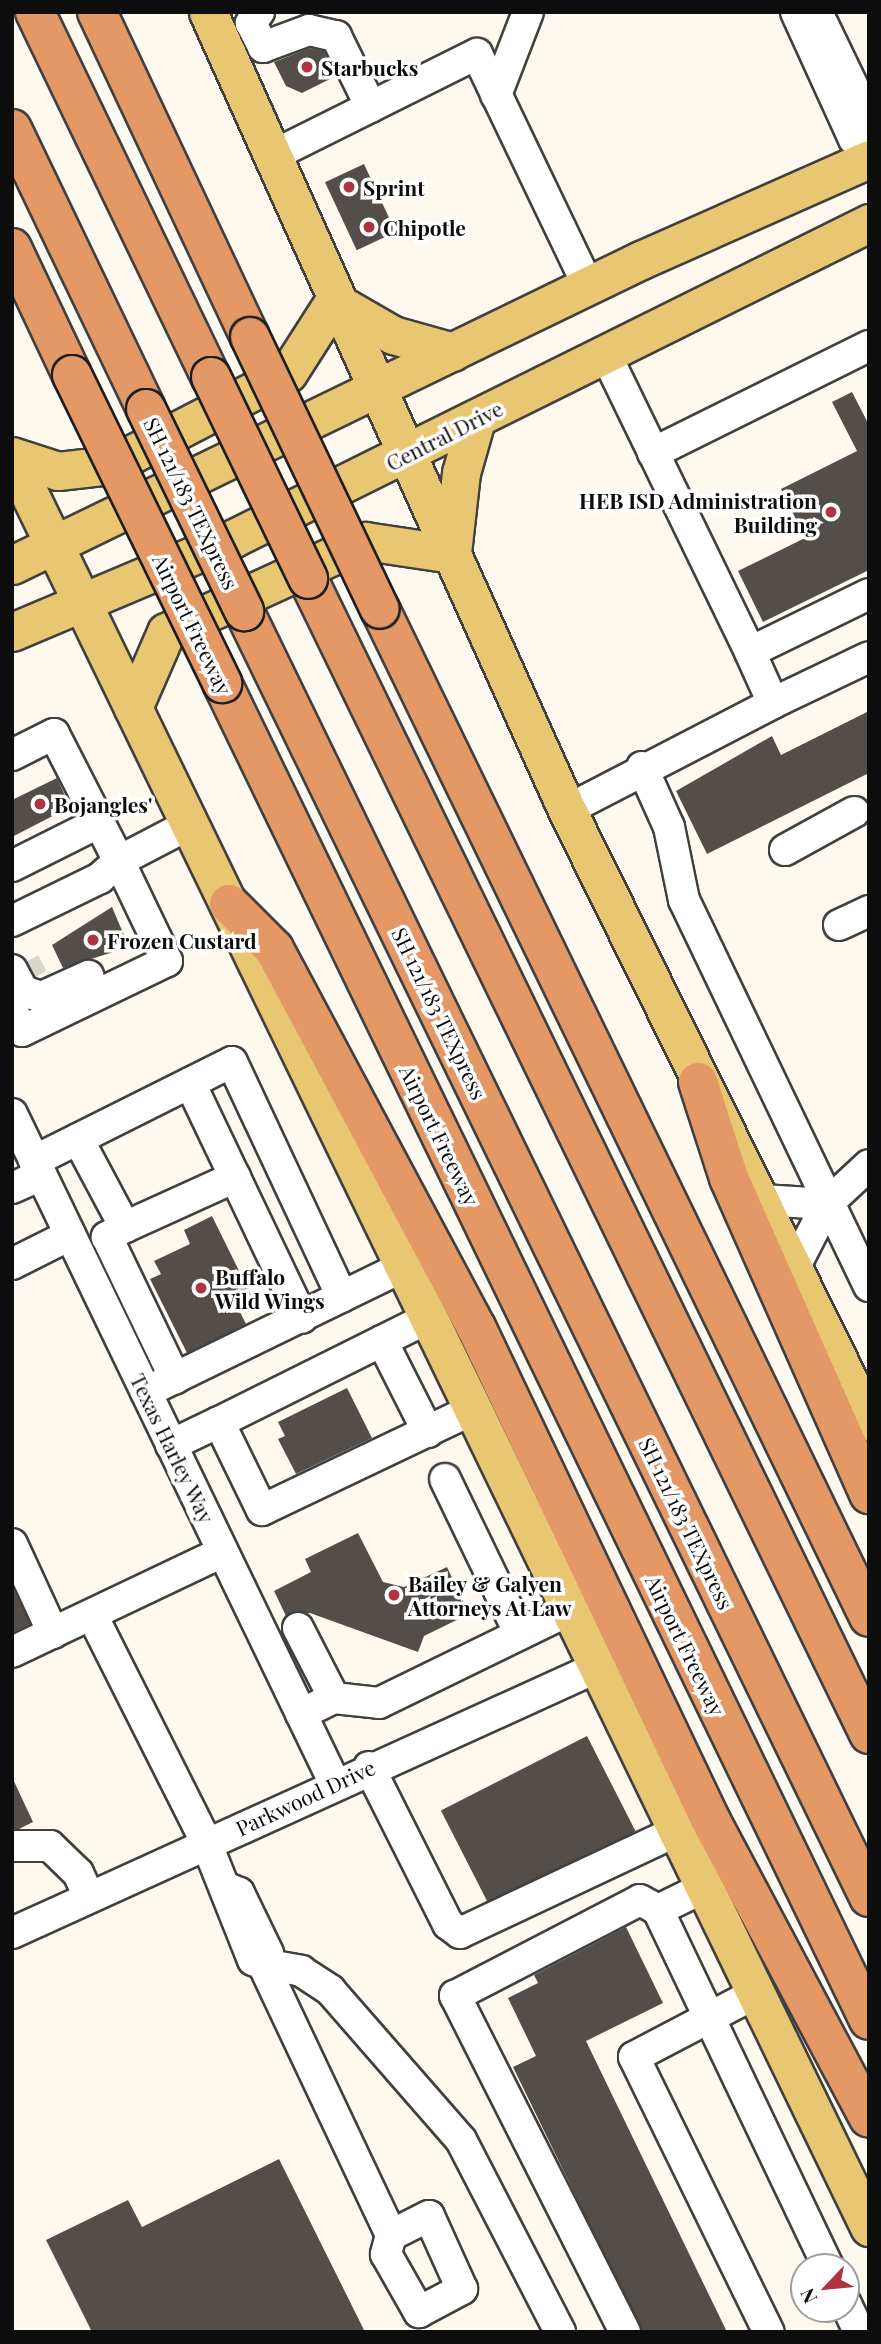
<!DOCTYPE html>
<style>
body{margin:0}
#map{position:relative;width:881px;height:2344px;overflow:hidden;background:#fdf9ef;font-family:"Playfair Display",serif}
div>[style]{position:absolute}
[style*='--x']{left:calc(var(--x)*1px);top:calc(var(--y)*1px);width:calc(var(--w)*1px);rotate:calc(var(--a)*1deg)}
.building>*{inset:0;background:#544e4b;transform-origin:0 0}
.minor-tunnel>*{height:30px;margin-top:-15px;transform-origin:0;background:repeating-linear-gradient(90deg,#d9d6cd 0 30px,transparent 0 45px)}
.roads{filter:drop-shadow(2px 0 #404040) drop-shadow(-2px 0 #404040) drop-shadow(0 2px #404040) drop-shadow(0 -2px #404040)}
.minor>*{height:30px;margin:-15px;padding:0 15px;transform-origin:15px;border-radius:15px;background:#fff}
.major>*{height:37px;margin:-18.5px;padding:0 18.5px;transform-origin:18.5px;border-radius:18.5px;background:#e9c672}
.highway>*{height:38px;margin:-19px;padding:0 19px;transform-origin:19px;border-radius:19px;background:#e49866}
.bridges{filter:drop-shadow(2px 0 #1e1e1e) drop-shadow(-2px 0 #1e1e1e) drop-shadow(0 2px #1e1e1e) drop-shadow(0 -2px #1e1e1e)}
.highway-bridge>*{height:38px;margin:-19px;padding:0 19px;transform-origin:19px;border-radius:19px;background:#e49866}
.dots>*{width:19px;height:19px;translate:-50% -50%;box-sizing:border-box;border:4px solid #fff;border-radius:50%}
span{translate:-50% -50%;white-space:nowrap;text-align:center;line-height:1.15;-webkit-text-stroke:7px #fff;paint-order:stroke}
.poi-label{font-size:21px;color:#0d0d0d;font-weight:700}
.left{translate:0 -50%;text-align:left}
.right{translate:-100% -50%;text-align:right}
.street-label{font-size:21px;color:#0d0d0d}
.frame{position:absolute;inset:0;border:14px solid #0d0d0d;pointer-events:none}
.north{position:absolute;left:790px;top:2253px;width:70px;height:70px;box-sizing:border-box;background:#fff;border:2px solid #9e9e9e;border-radius:50%;rotate:244deg;font-size:19px;font-weight:700;line-height:28px;text-align:center;color:#0d0d0d}
.north::after{content:'';display:block;margin:auto;width:24px;height:32px;background:#ae3441;clip-path:polygon(50% 0,100% 100%,50% 72%,0 100%)}
</style>
<div id="map">
<div class="building">
<i style="clip-path:polygon(310px 48px,324px 51px,336px 76px,302px 93px,286px 86px,274px 62px)"></i>
<i style="left:364px;top:164px;width:75px;height:43px;rotate:65deg"></i>
<i style="clip-path:polygon(852px 392px,869px 425px,869px 570px,763px 622px,738px 571px,805px 538px,781px 489px,857px 451px,832px 402px)"></i>
<i style="clip-path:polygon(869px 711px,869px 773px,707px 854px,676px 791px,772px 736px,781px 755px)"></i>
<i style="clip-path:polygon(57px 778px,70px 807px,12px 837px,12px 800px)"></i>
<i style="clip-path:polygon(112px 907px,129px 947px,63px 968px,52px 945px)"></i>
<i style="clip-path:polygon(212px 1216px,252px 1297px,236px 1304px,246px 1324px,187px 1353px,150px 1279px,161px 1274px,154px 1261px,190px 1244px,184px 1230px)"></i>
<i style="clip-path:polygon(347px 1388px,372px 1438px,296px 1474px,278px 1439px,285px 1436px,278px 1422px)"></i>
<i style="clip-path:polygon(358px 1533px,383px 1582px,404px 1587px,447px 1567px,469px 1614px,424px 1636px,418px 1652px,310px 1613px,286px 1616px,274px 1591px,311px 1572px,305px 1559px)"></i>
<i style="clip-path:polygon(12px 1586px,30px 1624px,12px 1633px)"></i>
<i style="left:587px;top:1736px;width:107px;height:164px;rotate:63deg"></i>
<i style="clip-path:polygon(12px 1777px,33px 1822px,19px 1829px,12px 1829px)"></i>
<i style="clip-path:polygon(626px 1927px,663px 2003px,586px 2041px,727px 2332px,642px 2332px,513px 2067px,536px 2056px,508px 1998px,538px 1983px,534px 1975px)"></i>
<i style="clip-path:polygon(279px 2159px,365px 2332px,92px 2332px,46px 2240px,128px 2200px,142px 2227px)"></i>
</div>
<div class="minor-tunnel">
<i style="--x:25;--y:962;--w:18;--a:63"></i>
</div>
<div class="roads">
<div class="minor">
<i style="--x:259;--y:12;--w:14;--a:126"></i>
<i style="--x:251;--y:23;--w:27;--a:63"></i>
<i style="--x:263;--y:47;--w:49;--a:-20.3"></i>
<i style="--x:309;--y:30;--w:28;--a:13"></i>
<i style="--x:336;--y:36;--w:79;--a:63.8"></i>
<i style="--x:796;--y:12;--w:140;--a:65.5"></i>
<i style="--x:854;--y:139;--w:21;--a:45"></i>
<i style="--x:817;--y:12;--w:120;--a:64.3"></i>
<i style="--x:496;--y:95;--w:89;--a:-68.9"></i>
<i style="--x:272;--y:156;--w:229;--a:-26.5"></i>
<i style="--x:477;--y:54;--w:257;--a:64.4"></i>
<i style="--x:605;--y:353;--w:332;--a:64.1"></i>
<i style="--x:653;--y:453;--w:241;--a:-26.4"></i>
<i style="--x:869;--y:594;--w:132;--a:154"></i>
<i style="--x:750;--y:652;--w:56;--a:65.7"></i>
<i style="--x:773;--y:703;--w:106;--a:-25.6"></i>
<i style="--x:12;--y:755;--w:47;--a:-26.6"></i>
<i style="--x:54;--y:734;--w:143;--a:62.9"></i>
<i style="--x:119;--y:861;--w:80;--a:-27.5"></i>
<i style="--x:642;--y:767;--w:66;--a:65.8"></i>
<i style="--x:669;--y:827;--w:75;--a:78.4"></i>
<i style="--x:684;--y:900;--w:428;--a:64.4"></i>
<i style="--x:567;--y:810;--w:232;--a:-27.4"></i>
<i style="--x:785;--y:850;--w:79;--a:-28.8"></i>
<i style="--x:12;--y:866;--w:96;--a:-26.6"></i>
<i style="--x:12;--y:921;--w:98;--a:-26"></i>
<i style="--x:100;--y:878;--w:25;--a:-42"></i>
<i style="--x:119;--y:861;--w:111;--a:64.4"></i>
<i style="--x:167;--y:961;--w:161;--a:154.2"></i>
<i style="--x:22;--y:1031;--w:23;--a:-115"></i>
<i style="--x:839;--y:925;--w:33;--a:-25"></i>
<i style="--x:12;--y:970;--w:24;--a:62"></i>
<i style="--x:23;--y:991;--w:20;--a:18"></i>
<i style="--x:42;--y:997;--w:51;--a:-24.5"></i>
<i style="--x:190;--y:1083;--w:260;--a:64.5"></i>
<i style="--x:12;--y:1114;--w:742;--a:64.26"></i>
<i style="--x:78;--y:1139;--w:100;--a:61.9"></i>
<i style="--x:125;--y:1227;--w:21;--a:151"></i>
<i style="--x:107;--y:1237;--w:157;--a:64.3"></i>
<i style="--x:34;--y:1161;--w:221;--a:-26.6"></i>
<i style="--x:232;--y:1062;--w:259;--a:64.9"></i>
<i style="--x:12;--y:1188;--w:32;--a:-24"></i>
<i style="--x:762;--y:1200;--w:65;--a:3.5"></i>
<i style="--x:125;--y:1227;--w:121;--a:-24.4"></i>
<i style="--x:12;--y:1264;--w:65;--a:-26.6"></i>
<i style="--x:794;--y:1268;--w:72;--a:-62.7"></i>
<i style="--x:827;--y:1204;--w:57;--a:-42.9"></i>
<i style="--x:430;--y:1317;--w:236;--a:153.5"></i>
<i style="--x:219;--y:1422;--w:98;--a:64"></i>
<i style="--x:262;--y:1510;--w:237;--a:-25.5"></i>
<i style="--x:382;--y:1341;--w:102;--a:63.2"></i>
<i style="--x:146;--y:1392;--w:287;--a:-26"></i>
<i style="--x:171;--y:1445;--w:53;--a:-25.6"></i>
<i style="--x:445;--y:1479;--w:172;--a:64.2"></i>
<i style="--x:12;--y:1544;--w:98;--a:65.3"></i>
<i style="--x:92;--y:1615;--w:254;--a:63.3"></i>
<i style="--x:206;--y:1842;--w:127;--a:68.3"></i>
<i style="--x:253;--y:1960;--w:11;--a:22"></i>
<i style="--x:263;--y:1964;--w:12;--a:-66"></i>
<i style="--x:268;--y:1953;--w:67;--a:-115.8"></i>
<i style="--x:239;--y:1893;--w:13;--a:-157"></i>
<i style="--x:298;--y:1628;--w:79;--a:62.8"></i>
<i style="--x:12;--y:1652;--w:233;--a:-25.4"></i>
<i style="--x:301;--y:1714;--w:37;--a:-26"></i>
<i style="--x:334;--y:1698;--w:45;--a:6.3"></i>
<i style="--x:379;--y:1703;--w:215;--a:-26"></i>
<i style="--x:369;--y:1767;--w:176;--a:63.3"></i>
<i style="--x:448;--y:1924;--w:15;--a:37"></i>
<i style="--x:460;--y:1933;--w:242;--a:-25.2"></i>
<i style="--x:12;--y:1846;--w:38;--a:0"></i>
<i style="--x:50;--y:1846;--w:39;--a:44"></i>
<i style="--x:78;--y:1873;--w:26;--a:65"></i>
<i style="--x:658;--y:1910;--w:395;--a:64.5"></i>
<i style="--x:12;--y:1933;--w:646;--a:-24.42"></i>
<i style="--x:263;--y:1964;--w:300;--a:64.7"></i>
<i style="--x:391;--y:2235;--w:20;--a:105"></i>
<i style="--x:386;--y:2254;--w:67;--a:60.4"></i>
<i style="--x:419;--y:2312;--w:49;--a:-28.1"></i>
<i style="--x:462;--y:2289;--w:80;--a:-114.3"></i>
<i style="--x:429;--y:2216;--w:42;--a:153.4"></i>
<i style="--x:263;--y:1964;--w:39;--a:10"></i>
<i style="--x:301;--y:1971;--w:35;--a:33"></i>
<i style="--x:330;--y:1990;--w:199;--a:48.9"></i>
<i style="--x:461;--y:2140;--w:216;--a:62.7"></i>
<i style="--x:758;--y:1992;--w:140;--a:152.3"></i>
<i style="--x:634;--y:2057;--w:306;--a:63.9"></i>
<i style="--x:846;--y:2304;--w:31;--a:65"></i>
<i style="--x:625;--y:2332;--w:377;--a:-116.8"></i>
<i style="--x:455;--y:1996;--w:208;--a:-27.4"></i>
<i style="--x:640;--y:1900;--w:21;--a:29"></i>
<i style="--x:658;--y:1910;--w:55;--a:-26.1"></i>
</div>
<div class="major">
<i style="--x:208;--y:12;--w:875;--a:65.78"></i>
<i style="--x:567;--y:810;--w:682;--a:63.74"></i>
<i style="--x:12;--y:456;--w:48;--a:18.1"></i>
<i style="--x:58;--y:471;--w:53;--a:-6.5"></i>
<i style="--x:111;--y:465;--w:199;--a:-27.5"></i>
<i style="--x:288;--y:373;--w:85;--a:-57.4"></i>
<i style="--x:334;--y:301;--w:68;--a:30"></i>
<i style="--x:393;--y:335;--w:62;--a:15.8"></i>
<i style="--x:12;--y:458;--w:1966;--a:64.15"></i>
<i style="--x:452;--y:553;--w:81;--a:-83.6"></i>
<i style="--x:461;--y:473;--w:55;--a:-74.2"></i>
<i style="--x:12;--y:565;--w:699;--a:-25.87"></i>
<i style="--x:641;--y:260;--w:249;--a:-23.9"></i>
<i style="--x:12;--y:632;--w:241;--a:-22.9"></i>
<i style="--x:234;--y:538;--w:709;--a:-26.38"></i>
<i style="--x:133;--y:708;--w:83;--a:-66.5"></i>
<i style="--x:166;--y:632;--w:219;--a:-24.6"></i>
<i style="--x:365;--y:541;--w:88;--a:8.5"></i>
</div>
<div class="highway">
<i style="--x:35;--y:12;--w:405;--a:64.3"></i>
<i style="--x:97;--y:12;--w:359;--a:64.8"></i>
<i style="--x:12;--y:129;--w:310;--a:64.4"></i>
<i style="--x:12;--y:248;--w:140;--a:64.7"></i>
<i style="--x:308;--y:579;--w:1284;--a:64.09"></i>
<i style="--x:380;--y:609;--w:1120;--a:64.12"></i>
<i style="--x:244;--y:611;--w:1430;--a:64.08"></i>
<i style="--x:222;--y:683;--w:1485;--a:64.18"></i>
<i style="--x:229;--y:904;--w:64;--a:45"></i>
<i style="--x:274;--y:949;--w:429;--a:61.9"></i>
<i style="--x:476;--y:1327;--w:547;--a:64.56"></i>
<i style="--x:711;--y:1821;--w:336;--a:62"></i>
<i style="--x:698;--y:1082;--w:101;--a:72.1"></i>
<i style="--x:729;--y:1178;--w:346;--a:66.1"></i>
</div>
</div>
<div class="bridges">
<div class="highway-bridge">
<i style="--x:250;--y:337;--w:301;--a:64.5"></i>
<i style="--x:72;--y:375;--w:343;--a:64"></i>
<i style="--x:211;--y:377;--w:224;--a:64.3"></i>
<i style="--x:146;--y:409;--w:225;--a:64.1"></i>
</div>
</div>
<div class="dots">
<i style="left:307px;top:67px;background:#ae3441"></i>
<i style="left:349px;top:187px;background:#ae3441"></i>
<i style="left:369px;top:227px;background:#ae3441"></i>
<i style="left:831px;top:512px;background:#ae3441"></i>
<i style="left:40px;top:804px;background:#ae3441"></i>
<i style="left:93px;top:940px;background:#ae3441"></i>
<i style="left:201px;top:1288px;background:#ae3441"></i>
<i style="left:394px;top:1595px;background:#ae3441"></i>
</div>
<div class="poi-label">
<span class="left" style="left:321px;top:67px">Starbucks</span>
<span class="left" style="left:363px;top:187px">Sprint</span>
<span class="left" style="left:383px;top:227px">Chipotle</span>
<span class="right" style="left:817px;top:512px">HEB ISD Administration<br>Building</span>
<span class="left" style="left:54px;top:804px">Bojangles'</span>
<span class="left" style="left:107px;top:940px">Frozen Custard</span>
<span class="left" style="left:215px;top:1288px">Buffalo<br>Wild Wings</span>
<span class="left" style="left:408px;top:1595px">Bailey &amp; Galyen<br>Attorneys At Law</span>
</div>
<div class="street-label">
<span style="left:444px;top:435px;rotate:-27deg">Central Drive</span>
<span style="left:192px;top:503px;rotate:64deg">SH 121/183 TEXpress</span>
<span style="left:193px;top:624px;rotate:64deg">Airport Freeway</span>
<span style="left:440px;top:1013px;rotate:64deg">SH 121/183 TEXpress</span>
<span style="left:440px;top:1135px;rotate:64deg">Airport Freeway</span>
<span style="left:173px;top:1448px;rotate:64deg">Texas Harley Way</span>
<span style="left:687px;top:1523px;rotate:64deg">SH 121/183 TEXpress</span>
<span style="left:686px;top:1645px;rotate:64deg">Airport Freeway</span>
<span style="left:305px;top:1797px;rotate:-25deg">Parkwood Drive</span>
</div>
<div class="frame"></div>
<div class="north">N</div>
</div>
